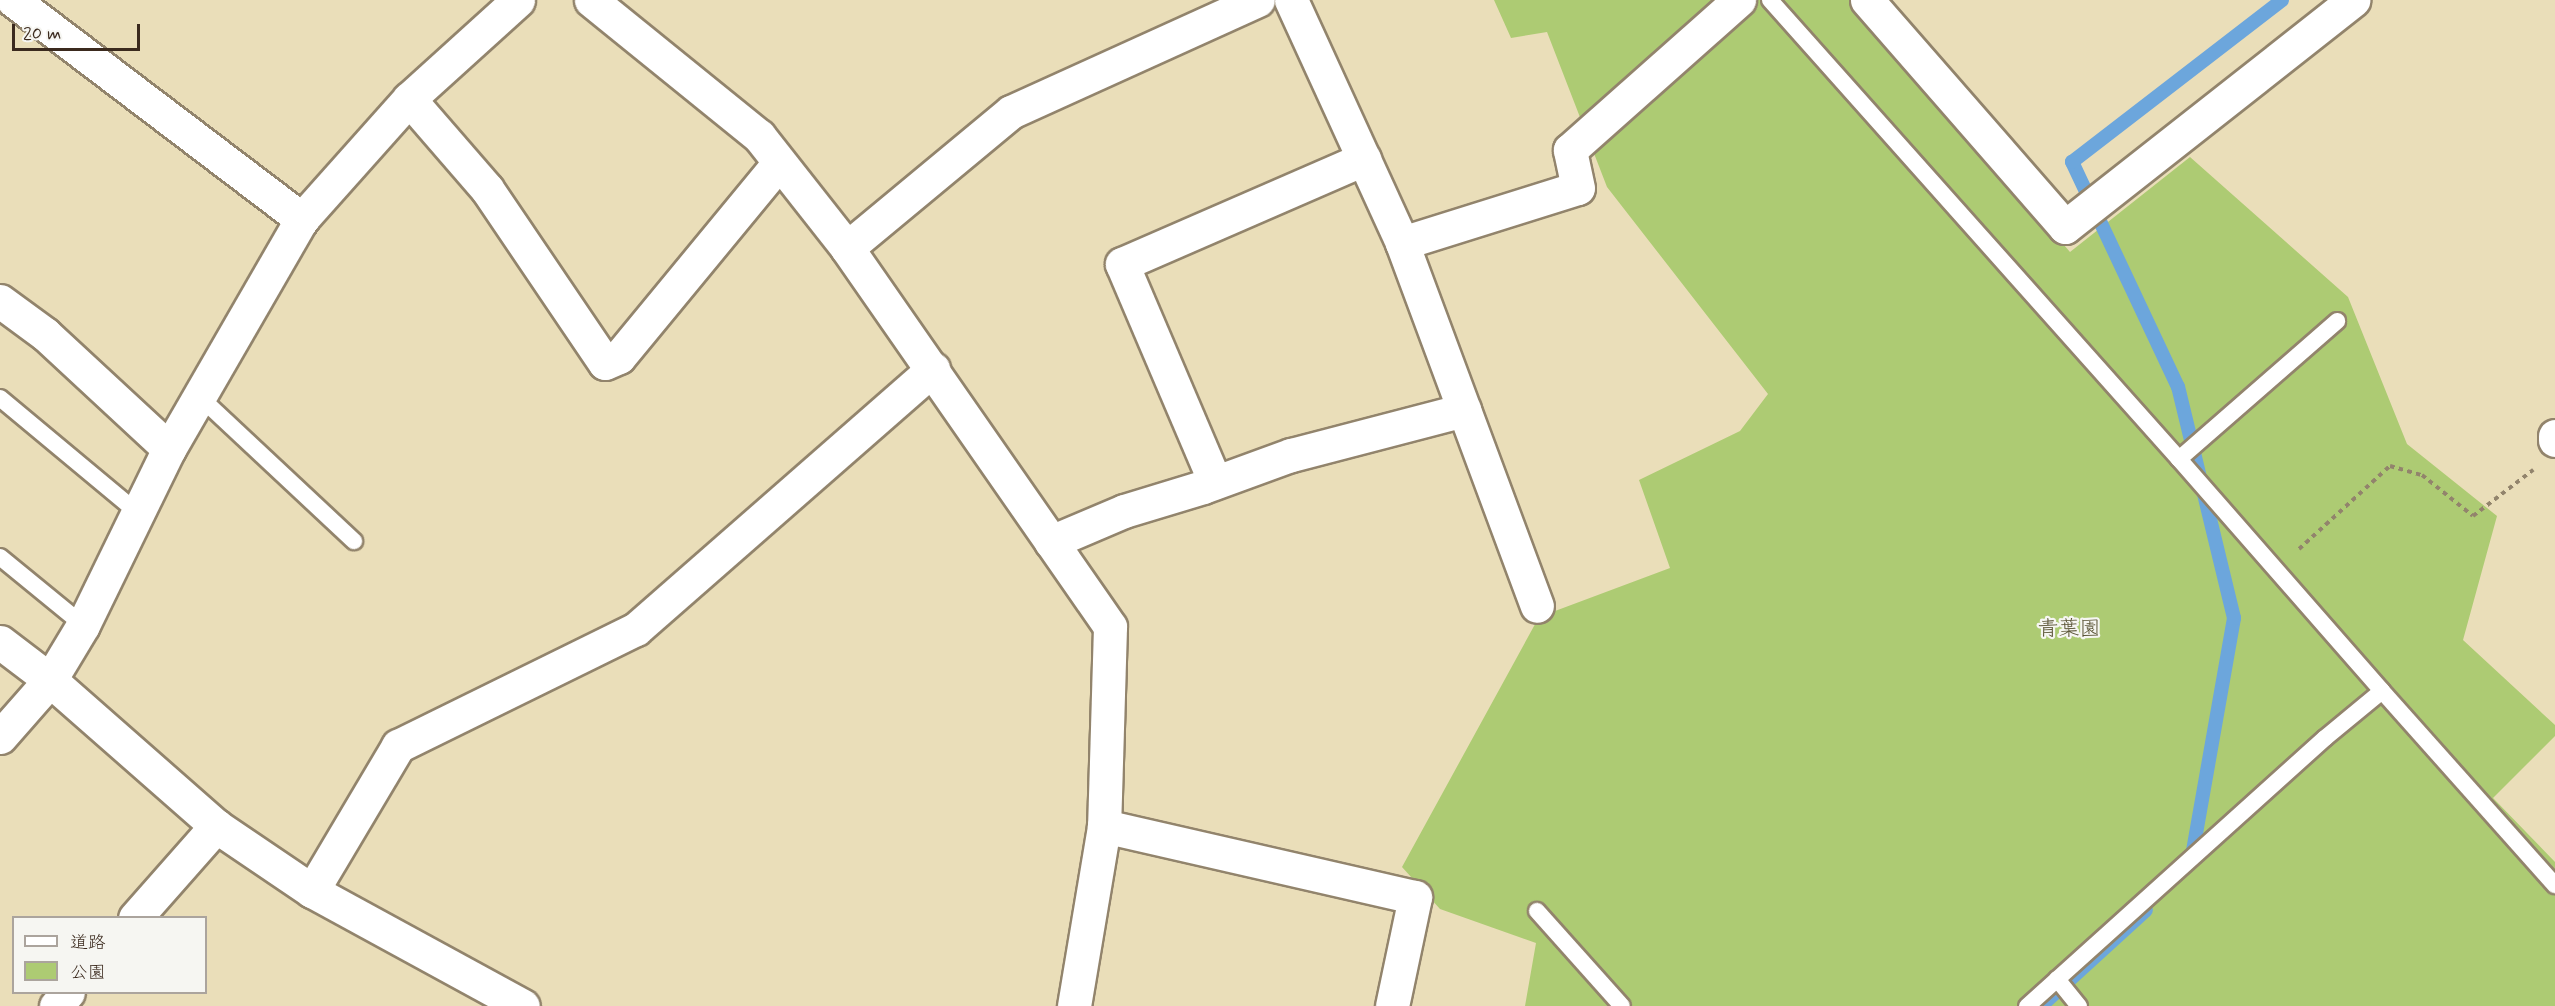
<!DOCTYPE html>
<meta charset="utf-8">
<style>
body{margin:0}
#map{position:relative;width:2555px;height:1006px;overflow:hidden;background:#eadeb9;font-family:Mynerve,"Klee One",sans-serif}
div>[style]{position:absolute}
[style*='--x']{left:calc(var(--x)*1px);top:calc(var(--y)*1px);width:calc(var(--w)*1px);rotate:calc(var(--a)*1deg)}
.green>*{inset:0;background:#adcb73}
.stream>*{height:14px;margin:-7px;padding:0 7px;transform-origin:7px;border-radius:7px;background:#6ca6dc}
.path>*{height:4px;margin-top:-2px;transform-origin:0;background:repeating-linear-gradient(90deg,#92846c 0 4.5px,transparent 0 9px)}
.roads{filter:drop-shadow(2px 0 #92846c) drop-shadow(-2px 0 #92846c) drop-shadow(0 2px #92846c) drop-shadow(0 -2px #92846c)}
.service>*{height:16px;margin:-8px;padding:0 8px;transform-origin:8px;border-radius:8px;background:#fff}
.minor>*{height:33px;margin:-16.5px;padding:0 16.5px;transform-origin:16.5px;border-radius:16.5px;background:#fff}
span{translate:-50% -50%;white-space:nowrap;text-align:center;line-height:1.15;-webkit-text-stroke:4.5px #f6f6f2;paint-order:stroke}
.park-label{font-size:21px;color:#585233}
.legend{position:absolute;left:12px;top:916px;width:195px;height:78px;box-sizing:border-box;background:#f6f6f2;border:2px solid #aba49d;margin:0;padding:8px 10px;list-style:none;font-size:18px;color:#3b2a1e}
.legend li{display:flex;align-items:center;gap:12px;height:30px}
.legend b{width:30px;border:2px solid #aba49d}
.scale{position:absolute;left:12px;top:24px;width:128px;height:27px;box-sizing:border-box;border:3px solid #3b2a1e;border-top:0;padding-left:8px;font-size:18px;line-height:21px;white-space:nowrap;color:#3b2a1e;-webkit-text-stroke:4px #f6f6f2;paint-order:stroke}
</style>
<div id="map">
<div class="green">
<i style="clip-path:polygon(1494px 0,1852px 0,2070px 252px,2190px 157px,2348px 297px,2407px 444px,2497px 516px,2463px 640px,2555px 725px,2555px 736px,2493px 798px,2555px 862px,2555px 1006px,1525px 1006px,1536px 943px,1440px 909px,1402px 867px,1539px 617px,1670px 568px,1639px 480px,1740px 431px,1768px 394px,1607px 187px,1547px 32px,1511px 38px)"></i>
</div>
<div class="stream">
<i style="--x:2191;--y:862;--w:248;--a:-80"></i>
<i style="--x:2234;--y:618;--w:238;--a:-103.6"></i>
<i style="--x:2178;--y:387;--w:249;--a:-115.2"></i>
<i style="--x:2072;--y:162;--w:265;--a:-37.6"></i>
<i style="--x:2041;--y:1006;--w:142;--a:-42.4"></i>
</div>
<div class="path">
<i style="--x:2299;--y:549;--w:123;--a:-42.4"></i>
<i style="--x:2390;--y:466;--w:33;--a:16"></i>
<i style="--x:2422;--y:475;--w:65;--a:38.8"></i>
<i style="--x:2473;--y:516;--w:76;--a:-37.5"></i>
</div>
<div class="roads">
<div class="service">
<i style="--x:1770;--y:0;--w:615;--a:48.3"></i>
<i style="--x:2179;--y:459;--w:308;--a:48.8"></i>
<i style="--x:2382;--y:691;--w:74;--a:140.5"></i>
<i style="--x:2325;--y:738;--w:401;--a:138"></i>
<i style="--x:200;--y:397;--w:211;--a:43.1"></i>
<i style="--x:0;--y:398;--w:180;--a:39.8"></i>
<i style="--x:2179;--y:459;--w:210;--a:-41.1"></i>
<i style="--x:0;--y:557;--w:107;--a:39.3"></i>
<i style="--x:2382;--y:691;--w:260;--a:48.3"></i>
<i style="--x:1537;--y:911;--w:127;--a:48.2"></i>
<i style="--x:2057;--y:979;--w:35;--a:51"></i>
</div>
<div class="minor">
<i style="--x:13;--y:0;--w:363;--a:37.2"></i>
<i style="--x:591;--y:0;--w:216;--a:39"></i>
<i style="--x:759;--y:136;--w:142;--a:51.8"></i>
<i style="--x:847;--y:248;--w:461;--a:55.2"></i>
<i style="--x:1110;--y:627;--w:199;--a:91.7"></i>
<i style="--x:1104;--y:826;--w:319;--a:12.9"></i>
<i style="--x:1415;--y:897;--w:111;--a:101.9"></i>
<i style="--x:1291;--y:0;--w:267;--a:65.4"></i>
<i style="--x:1402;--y:243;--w:387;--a:69.6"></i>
<i style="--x:1867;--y:0;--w:301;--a:48.9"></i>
<i style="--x:2065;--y:227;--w:367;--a:-38.2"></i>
<i style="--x:409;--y:99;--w:119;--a:49.1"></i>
<i style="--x:487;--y:189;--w:210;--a:55.9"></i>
<i style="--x:605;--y:363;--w:15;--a:-23"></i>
<i style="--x:619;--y:357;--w:251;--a:-50.5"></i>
<i style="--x:1402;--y:243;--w:184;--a:-17.4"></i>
<i style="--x:1578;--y:188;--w:39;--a:-102"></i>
<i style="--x:1570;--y:150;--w:226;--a:-41.6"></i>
<i style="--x:847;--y:248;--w:213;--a:-39.7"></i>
<i style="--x:1011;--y:112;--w:271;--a:-24.4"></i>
<i style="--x:0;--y:301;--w:56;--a:36.3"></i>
<i style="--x:45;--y:334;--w:169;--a:42.8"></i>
<i style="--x:2555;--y:436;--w:4;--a:90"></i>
<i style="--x:1215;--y:482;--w:237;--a:-113.1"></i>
<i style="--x:1122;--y:264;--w:264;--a:-23.5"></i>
<i style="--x:1051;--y:542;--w:79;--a:-23"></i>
<i style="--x:1124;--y:511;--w:83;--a:-16.9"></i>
<i style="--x:1203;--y:487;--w:94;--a:-20"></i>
<i style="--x:1291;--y:455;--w:179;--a:-14.6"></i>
<i style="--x:0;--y:642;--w:63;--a:37.2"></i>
<i style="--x:50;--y:680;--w:221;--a:41.3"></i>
<i style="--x:216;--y:826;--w:116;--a:34.1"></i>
<i style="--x:312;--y:891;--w:240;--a:28.6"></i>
<i style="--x:0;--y:737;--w:76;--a:-48.7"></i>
<i style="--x:50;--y:680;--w:64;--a:-59"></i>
<i style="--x:83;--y:625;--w:196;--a:-64"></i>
<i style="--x:169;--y:449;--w:266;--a:-60"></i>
<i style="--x:302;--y:219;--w:161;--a:-48.3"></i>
<i style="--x:409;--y:99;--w:147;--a:-42.2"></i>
<i style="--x:312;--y:891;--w:169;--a:-59.3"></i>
<i style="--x:398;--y:746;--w:265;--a:-26.2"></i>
<i style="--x:636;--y:629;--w:395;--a:-41.2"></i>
<i style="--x:135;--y:918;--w:123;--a:-48.6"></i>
<i style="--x:56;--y:1006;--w:18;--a:-49"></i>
<i style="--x:1074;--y:1006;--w:182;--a:-80.5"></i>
</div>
</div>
<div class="park-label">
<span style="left:2069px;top:629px">青葉園</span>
</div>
<ul class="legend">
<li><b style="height:8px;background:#fff"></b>道路</li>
<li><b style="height:16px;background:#adcb73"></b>公園</li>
</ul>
<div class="scale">20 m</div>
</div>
